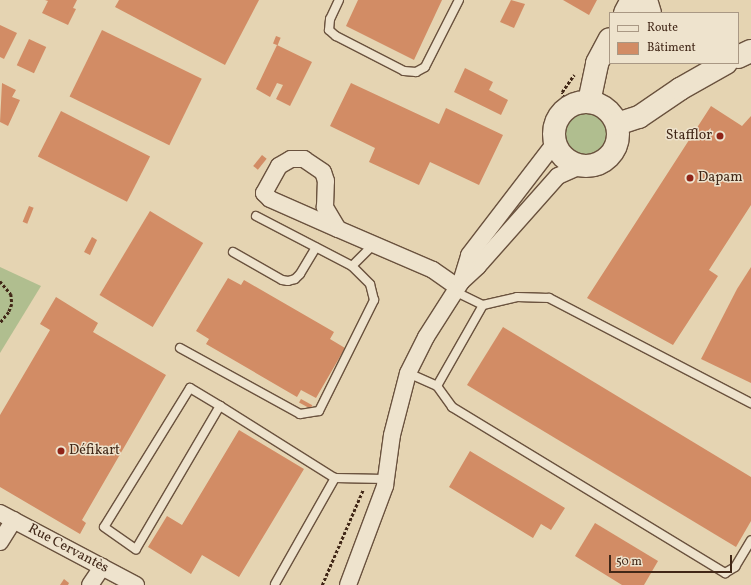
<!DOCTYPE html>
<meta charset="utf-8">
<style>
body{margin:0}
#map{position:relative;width:751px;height:585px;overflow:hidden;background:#e5d4b2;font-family:Vollkorn,serif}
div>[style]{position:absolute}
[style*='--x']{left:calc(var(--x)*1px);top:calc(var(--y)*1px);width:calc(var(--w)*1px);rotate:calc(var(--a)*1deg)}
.green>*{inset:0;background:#b0be8f}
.round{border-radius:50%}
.building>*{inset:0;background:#d28c65;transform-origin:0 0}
.path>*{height:2.5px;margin-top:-1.25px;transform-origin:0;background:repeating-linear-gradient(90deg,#412717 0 3px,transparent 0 5px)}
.roads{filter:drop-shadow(1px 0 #6a523e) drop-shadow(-1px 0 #6a523e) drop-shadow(0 1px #6a523e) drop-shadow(0 -1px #6a523e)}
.lane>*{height:8px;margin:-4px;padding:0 4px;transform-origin:4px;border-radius:4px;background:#eee3cd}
.street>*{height:16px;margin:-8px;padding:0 8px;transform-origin:8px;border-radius:8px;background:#eee3cd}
.secondary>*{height:22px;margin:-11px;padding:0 11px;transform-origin:11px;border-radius:11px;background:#eee3cd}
.secondary>.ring{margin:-11px;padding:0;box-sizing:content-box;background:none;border:22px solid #eee3cd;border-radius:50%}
.dots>*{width:11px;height:11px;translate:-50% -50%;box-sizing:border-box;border:2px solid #eee3cd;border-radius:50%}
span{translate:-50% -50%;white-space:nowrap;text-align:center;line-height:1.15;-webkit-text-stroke:3px #eee3cd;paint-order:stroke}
.poi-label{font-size:14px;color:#412717}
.right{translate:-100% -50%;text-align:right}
.left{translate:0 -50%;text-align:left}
.street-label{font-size:14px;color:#412717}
.legend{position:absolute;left:609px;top:12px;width:130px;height:52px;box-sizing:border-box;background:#eee3cd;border:1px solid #a99884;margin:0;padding:5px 7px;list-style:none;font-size:12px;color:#412717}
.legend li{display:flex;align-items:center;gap:8px;height:20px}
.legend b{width:20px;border:1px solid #a99884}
.scale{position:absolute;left:609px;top:555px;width:123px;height:18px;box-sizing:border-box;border:2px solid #412717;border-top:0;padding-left:5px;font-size:12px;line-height:14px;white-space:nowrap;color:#412717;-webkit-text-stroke:3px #eee3cd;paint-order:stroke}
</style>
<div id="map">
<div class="green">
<i class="round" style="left:564px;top:113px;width:44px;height:44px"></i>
<i style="clip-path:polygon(0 267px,41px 286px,0 353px)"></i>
</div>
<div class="building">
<i style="clip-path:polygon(45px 0,77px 0,73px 8px,76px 9px,68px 25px,42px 13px,48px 1px)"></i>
<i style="clip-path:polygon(119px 0,259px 0,225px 65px,115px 7px)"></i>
<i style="clip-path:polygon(358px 0,442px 0,414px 60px,346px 26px)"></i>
<i style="clip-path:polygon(511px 0,525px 4px,514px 28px,500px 22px)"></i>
<i style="clip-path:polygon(563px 0,597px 0,589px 15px)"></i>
<i style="clip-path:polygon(0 25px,17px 33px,4px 59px,0 57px)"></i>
<i style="left:102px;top:30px;width:111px;height:74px;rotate:26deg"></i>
<i style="left:276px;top:36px;width:5px;height:8px;rotate:22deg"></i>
<i style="left:29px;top:39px;width:19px;height:29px;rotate:25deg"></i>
<i style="clip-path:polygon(277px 45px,312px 62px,290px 106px,276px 99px,283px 85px,277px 83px,270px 97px,256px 89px)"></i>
<i style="clip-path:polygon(465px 68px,493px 82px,489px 90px,508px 100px,501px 115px,454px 92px)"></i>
<i style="clip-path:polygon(2px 83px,16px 90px,12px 97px,20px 100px,8px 126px,0 122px)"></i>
<i style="clip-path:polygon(351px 83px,439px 124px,446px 108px,503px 135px,479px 185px,430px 162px,419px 185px,369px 162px,375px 148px,330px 126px)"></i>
<i style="clip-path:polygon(711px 106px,742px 126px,751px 116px,751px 205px,709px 270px,718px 276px,673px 345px,587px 298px)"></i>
<i style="left:61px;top:111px;width:100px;height:51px;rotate:27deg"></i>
<i style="left:262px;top:155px;width:6px;height:14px;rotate:39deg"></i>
<i style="left:29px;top:206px;width:5px;height:17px;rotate:22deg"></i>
<i style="left:150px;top:211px;width:62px;height:98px;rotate:31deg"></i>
<i style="clip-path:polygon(92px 237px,97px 240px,90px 255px,84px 252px)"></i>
<i style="clip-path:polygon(751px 267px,751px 383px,701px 359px,737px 289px)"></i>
<i style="clip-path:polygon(228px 278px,241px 285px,244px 280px,334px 332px,330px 339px,345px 348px,316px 398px,301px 390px,297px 397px,206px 344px,209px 339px,196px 331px)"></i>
<i style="clip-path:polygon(56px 297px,98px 323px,93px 332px,166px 375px,82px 520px,86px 523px,80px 534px,0 487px,0 415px,50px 330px,40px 324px)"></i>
<i style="clip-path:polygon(503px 327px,751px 477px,751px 521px,736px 547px,467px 385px)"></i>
<i style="left:301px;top:399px;width:13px;height:4px;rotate:29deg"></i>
<i style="clip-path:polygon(239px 430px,304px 469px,239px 577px,202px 555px,191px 574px,148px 547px,167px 516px,182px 525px)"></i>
<i style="clip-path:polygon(470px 451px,565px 508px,551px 530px,541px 524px,533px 538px,449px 487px)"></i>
<i style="clip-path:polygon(595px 523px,658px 561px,644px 585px,622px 585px,575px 556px)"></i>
<i style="clip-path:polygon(64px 579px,69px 583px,68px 585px,60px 585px)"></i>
</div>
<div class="path">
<i style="--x:566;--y:108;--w:16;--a:-104"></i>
<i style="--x:562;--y:92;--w:21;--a:-55"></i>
<i style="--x:0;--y:281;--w:17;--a:50"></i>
<i style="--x:11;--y:294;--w:10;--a:84"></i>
<i style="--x:12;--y:304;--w:9;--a:111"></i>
<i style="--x:9;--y:312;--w:14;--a:129"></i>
<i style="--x:322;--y:585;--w:103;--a:-66.7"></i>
</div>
<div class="roads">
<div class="lane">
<i style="--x:339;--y:0;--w:21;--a:115"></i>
<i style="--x:330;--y:19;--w:11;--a:95"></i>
<i style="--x:329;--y:30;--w:9;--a:41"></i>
<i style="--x:336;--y:36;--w:76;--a:27.2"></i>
<i style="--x:404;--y:71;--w:12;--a:5"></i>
<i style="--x:416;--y:72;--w:10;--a:-29"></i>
<i style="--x:425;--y:67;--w:75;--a:-63.1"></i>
<i style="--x:256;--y:216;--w:108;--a:27.5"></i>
<i style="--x:233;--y:252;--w:56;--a:29.7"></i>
<i style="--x:282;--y:280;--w:6;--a:9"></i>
<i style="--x:288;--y:281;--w:7;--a:-16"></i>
<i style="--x:295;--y:279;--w:7;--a:-45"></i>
<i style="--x:300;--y:274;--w:31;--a:-59"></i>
<i style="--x:454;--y:291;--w:32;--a:26"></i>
<i style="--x:483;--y:305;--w:35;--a:-13"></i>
<i style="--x:517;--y:297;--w:32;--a:2"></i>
<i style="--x:549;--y:298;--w:228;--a:27.5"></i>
<i style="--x:180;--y:348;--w:137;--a:28.8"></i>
<i style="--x:300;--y:414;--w:19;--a:-9"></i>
<i style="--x:319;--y:411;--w:124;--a:-63.6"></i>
<i style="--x:374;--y:300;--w:16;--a:-104"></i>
<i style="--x:370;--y:284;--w:25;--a:-135"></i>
<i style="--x:352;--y:266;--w:31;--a:-45"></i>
<i style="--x:408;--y:373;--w:32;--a:24"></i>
<i style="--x:437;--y:386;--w:26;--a:54"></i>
<i style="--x:452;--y:407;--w:320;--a:31.3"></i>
<i style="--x:725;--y:573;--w:12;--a:-31"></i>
<i style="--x:735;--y:567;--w:31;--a:-59"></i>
<i style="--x:437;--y:386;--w:93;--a:-60.4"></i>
<i style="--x:220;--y:406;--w:35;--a:-149"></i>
<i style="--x:190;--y:388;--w:163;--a:121.7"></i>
<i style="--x:104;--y:527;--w:39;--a:35"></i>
<i style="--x:136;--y:549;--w:166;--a:-59.6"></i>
<i style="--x:220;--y:406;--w:136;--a:32.1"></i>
<i style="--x:275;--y:584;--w:122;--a:-60.5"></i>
<i style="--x:335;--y:478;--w:50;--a:1.1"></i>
</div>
<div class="street">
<i style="--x:338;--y:229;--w:26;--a:-121"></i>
<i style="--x:325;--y:207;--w:26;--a:-88"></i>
<i style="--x:326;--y:181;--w:9;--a:-108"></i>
<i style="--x:323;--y:172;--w:23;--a:-146"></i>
<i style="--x:304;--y:159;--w:13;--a:180"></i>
<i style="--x:291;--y:159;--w:14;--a:150"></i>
<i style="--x:279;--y:166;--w:31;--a:119"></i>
<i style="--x:264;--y:193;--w:8;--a:45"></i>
<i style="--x:270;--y:199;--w:74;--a:23.8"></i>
<i style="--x:338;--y:229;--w:103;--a:23.3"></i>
<i style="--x:433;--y:270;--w:29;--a:35"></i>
<i style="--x:461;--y:282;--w:23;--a:-43"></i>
<i style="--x:478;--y:266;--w:120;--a:-48.4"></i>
<i style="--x:558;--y:176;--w:24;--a:-24"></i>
<i style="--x:0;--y:513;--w:154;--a:27.9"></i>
<i style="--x:0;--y:542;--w:26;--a:-58"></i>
<i style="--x:90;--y:585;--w:22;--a:-56"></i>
<i style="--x:348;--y:585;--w:106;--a:-69.5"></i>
<i style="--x:385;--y:486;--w:51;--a:-82.2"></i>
<i style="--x:392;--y:435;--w:64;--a:-75.5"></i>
<i style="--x:408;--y:373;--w:40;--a:-63.4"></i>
<i style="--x:426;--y:337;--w:65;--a:-57.5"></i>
<i style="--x:461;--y:282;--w:28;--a:-73"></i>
<i style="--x:469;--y:255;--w:141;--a:-52.5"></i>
</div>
<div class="secondary">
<i style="--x:646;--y:0;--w:14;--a:73"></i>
<i style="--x:625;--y:13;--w:15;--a:-62"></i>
<i style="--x:738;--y:57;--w:14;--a:-25"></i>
<i class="ring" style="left:554px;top:102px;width:42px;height:42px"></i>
<i style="--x:589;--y:102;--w:40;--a:-78"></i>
<i style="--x:597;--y:63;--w:27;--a:-62"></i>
<i style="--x:617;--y:124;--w:23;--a:-18"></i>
<i style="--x:639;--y:117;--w:50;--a:-34.3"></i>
<i style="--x:680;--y:89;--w:53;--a:-29.5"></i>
</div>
</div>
<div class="dots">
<i style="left:720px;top:136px;background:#8f2418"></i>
<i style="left:690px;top:178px;background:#8f2418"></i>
<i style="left:61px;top:451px;background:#8f2418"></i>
</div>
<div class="poi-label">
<span class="right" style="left:712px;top:136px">Stafflor</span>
<span class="left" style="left:698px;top:178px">Dapam</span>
<span class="left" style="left:69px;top:451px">Défikart</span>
</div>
<div class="street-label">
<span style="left:68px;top:549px;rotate:28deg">Rue Cervantès</span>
</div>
<ul class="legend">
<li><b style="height:5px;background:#eee3cd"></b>Route</li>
<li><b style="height:11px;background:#d28c65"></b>Bâtiment</li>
</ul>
<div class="scale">50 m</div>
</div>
